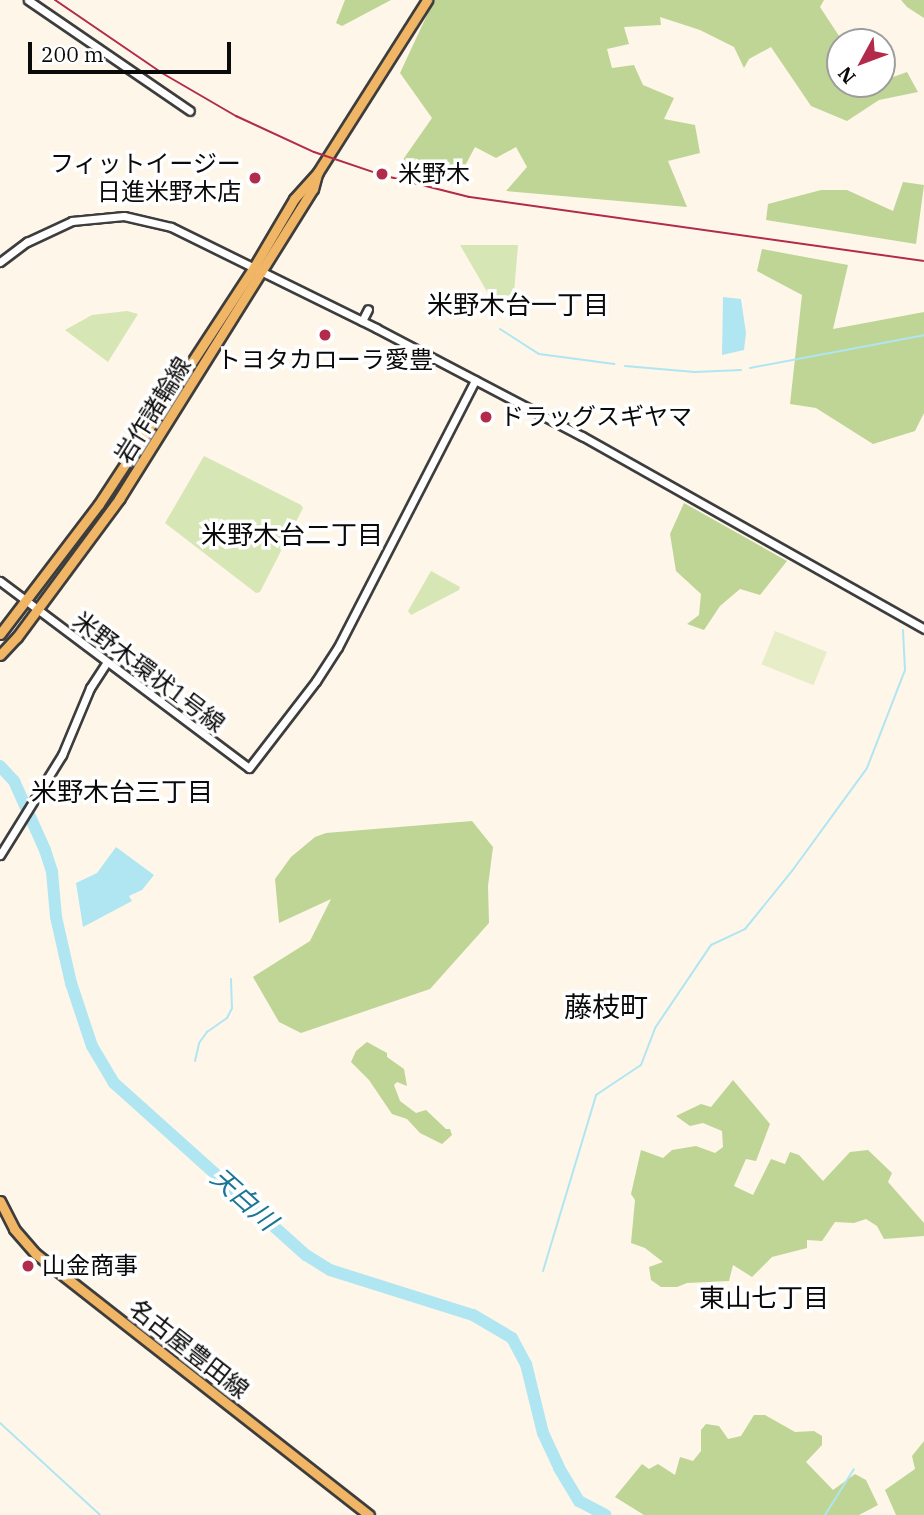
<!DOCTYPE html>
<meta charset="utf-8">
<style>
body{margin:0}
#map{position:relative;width:924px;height:1515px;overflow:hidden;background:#fef6e9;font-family:"IBM Plex Serif","Noto Sans JP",serif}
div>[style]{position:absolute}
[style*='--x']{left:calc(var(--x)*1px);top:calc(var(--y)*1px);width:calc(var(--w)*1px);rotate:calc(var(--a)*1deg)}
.green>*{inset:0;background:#d7e6b5}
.forest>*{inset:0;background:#bed595}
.pitch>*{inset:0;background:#e7edc7;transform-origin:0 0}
.water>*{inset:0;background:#b0e6f2}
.stream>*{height:2px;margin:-1px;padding:0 1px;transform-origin:1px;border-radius:1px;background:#b0e6f2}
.river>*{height:12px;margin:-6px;padding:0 6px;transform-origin:6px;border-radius:6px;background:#b0e6f2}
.roads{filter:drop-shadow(2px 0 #3d3d3d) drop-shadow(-2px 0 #3d3d3d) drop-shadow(0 2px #3d3d3d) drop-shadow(0 -2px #3d3d3d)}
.minor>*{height:7px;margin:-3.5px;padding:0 3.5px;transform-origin:3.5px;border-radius:3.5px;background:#fff}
.major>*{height:9px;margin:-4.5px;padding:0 4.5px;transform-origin:4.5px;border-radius:4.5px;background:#f1b665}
.rail>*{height:2px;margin:-1px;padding:0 1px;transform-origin:1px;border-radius:1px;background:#b22b4a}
.dots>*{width:19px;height:19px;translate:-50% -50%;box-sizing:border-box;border:4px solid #fff;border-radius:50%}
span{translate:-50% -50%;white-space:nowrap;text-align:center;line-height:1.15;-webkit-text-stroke:7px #fff;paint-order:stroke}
.poi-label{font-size:24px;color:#0a0a0a}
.right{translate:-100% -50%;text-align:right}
.left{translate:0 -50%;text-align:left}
.street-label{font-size:24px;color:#0a0a0a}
.neighbourhood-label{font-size:26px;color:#0a0a0a}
.water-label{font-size:26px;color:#1b7694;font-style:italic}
.quarter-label{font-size:28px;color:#0a0a0a}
.north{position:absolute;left:826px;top:28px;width:70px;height:70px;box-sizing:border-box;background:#fff;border:2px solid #9d9d9d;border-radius:50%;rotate:229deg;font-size:19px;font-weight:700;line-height:28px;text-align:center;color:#0a0a0a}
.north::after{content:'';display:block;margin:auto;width:24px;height:32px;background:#b22b4a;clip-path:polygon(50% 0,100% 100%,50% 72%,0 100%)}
.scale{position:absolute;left:28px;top:42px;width:203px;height:32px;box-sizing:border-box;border:4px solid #0a0a0a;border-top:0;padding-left:9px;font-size:21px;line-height:24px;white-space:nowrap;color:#0a0a0a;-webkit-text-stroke:5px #fff;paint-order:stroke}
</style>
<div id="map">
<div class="green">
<i style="clip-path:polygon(460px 245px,518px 245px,514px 293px,493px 302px)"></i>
<i style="clip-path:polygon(127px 311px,138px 314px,108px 362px,65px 330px,92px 315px)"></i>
<i style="clip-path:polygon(204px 456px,301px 505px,303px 508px,260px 592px,256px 593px,165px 523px)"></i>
<i style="clip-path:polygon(431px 571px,460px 587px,459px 590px,411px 615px,408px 611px)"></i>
</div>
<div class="forest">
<i style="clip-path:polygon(345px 0,391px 0,342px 26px,336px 23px)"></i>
<i style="clip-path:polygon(434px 0,824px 0,820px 7px,843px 42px,840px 42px,840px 84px,882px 84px,882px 81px,907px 72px,918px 92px,879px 100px,847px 121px,811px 106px,771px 47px,749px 59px,744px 68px,734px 47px,700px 30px,660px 17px,661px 25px,624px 27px,629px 44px,607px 49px,612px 68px,634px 65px,643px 85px,674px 98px,664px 119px,695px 125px,700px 153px,668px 161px,687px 207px,506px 191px,527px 167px,516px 147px,496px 158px,475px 147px,459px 177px,402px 161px,432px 118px,400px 73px)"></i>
<i style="clip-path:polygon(901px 0,924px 0,924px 18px,907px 7px)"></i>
<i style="clip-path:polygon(903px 182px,924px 185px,916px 244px,766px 220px,768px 204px,821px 190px,847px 190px,893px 211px)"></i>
<i style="clip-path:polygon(762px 249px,848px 265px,833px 329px,924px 312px,924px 413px,915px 431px,873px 444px,816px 408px,790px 404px,802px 295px,757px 271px)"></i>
<i style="clip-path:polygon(684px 503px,787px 561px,760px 595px,740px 589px,720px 606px,704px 630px,687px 624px,699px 615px,701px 594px,676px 571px,670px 534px)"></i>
<i style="clip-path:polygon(472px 821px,493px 847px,488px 886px,489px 923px,430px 989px,301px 1033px,279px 1022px,253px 977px,310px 941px,331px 899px,279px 923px,275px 879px,291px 857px,315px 837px,326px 833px)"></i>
<i style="clip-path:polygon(367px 1042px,387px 1053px,387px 1057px,404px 1069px,407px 1086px,397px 1082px,394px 1085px,400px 1101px,416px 1113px,426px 1110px,446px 1129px,450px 1129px,452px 1135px,442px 1144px,420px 1133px,407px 1119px,392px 1114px,369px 1080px,351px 1062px,356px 1051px)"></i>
<i style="clip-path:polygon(733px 1080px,770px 1124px,756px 1161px,746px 1159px,734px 1186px,753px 1195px,771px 1159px,785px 1164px,790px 1152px,799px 1155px,823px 1181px,850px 1152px,868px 1150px,892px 1173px,888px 1182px,924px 1223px,924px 1236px,884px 1239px,877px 1226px,866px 1219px,854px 1223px,835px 1222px,822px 1241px,807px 1240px,807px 1248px,772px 1257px,752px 1277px,733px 1265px,729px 1281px,687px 1283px,677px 1287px,661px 1287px,651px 1280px,649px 1267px,663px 1262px,645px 1248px,631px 1243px,635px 1200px,631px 1194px,641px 1150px,663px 1158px,672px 1150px,696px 1146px,715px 1153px,723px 1147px,722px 1131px,703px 1123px,690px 1126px,676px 1116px,701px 1104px,711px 1107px)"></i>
<i style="clip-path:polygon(754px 1415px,765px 1415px,795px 1432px,814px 1431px,822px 1436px,822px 1445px,806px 1462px,833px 1490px,855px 1474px,866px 1480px,878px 1505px,859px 1515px,644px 1515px,615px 1497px,642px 1464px,649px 1469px,658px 1464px,675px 1475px,680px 1457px,693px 1461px,701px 1451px,701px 1430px,706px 1424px,719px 1426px,728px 1439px,741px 1436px)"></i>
<i style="clip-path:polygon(924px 1441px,924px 1515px,896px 1515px,885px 1490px,915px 1469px,912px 1456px)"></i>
</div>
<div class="pitch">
<i style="left:775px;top:631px;width:56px;height:36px;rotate:22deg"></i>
</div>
<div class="water">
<i style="clip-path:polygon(723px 297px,741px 299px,746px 333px,744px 350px,722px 355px)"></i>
<i style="clip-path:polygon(116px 847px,154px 875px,142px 890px,129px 896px,132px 901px,83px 927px,76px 883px,97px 873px)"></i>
</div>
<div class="stream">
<i style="--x:500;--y:329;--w:46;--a:32.7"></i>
<i style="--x:539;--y:354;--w:76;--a:7.6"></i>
<i style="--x:625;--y:366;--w:70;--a:4.9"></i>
<i style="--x:695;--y:372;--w:46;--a:-2.5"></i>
<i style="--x:750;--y:368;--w:177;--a:-10.7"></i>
<i style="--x:195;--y:1061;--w:18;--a:-77"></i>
<i style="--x:199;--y:1043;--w:14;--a:-54"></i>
<i style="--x:207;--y:1032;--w:24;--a:-35"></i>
<i style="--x:227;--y:1018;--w:11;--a:-63"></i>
<i style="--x:232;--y:1008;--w:29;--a:-92"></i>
<i style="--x:543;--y:1271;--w:184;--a:-73.2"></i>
<i style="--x:596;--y:1095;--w:54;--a:-33.7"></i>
<i style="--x:641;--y:1065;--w:40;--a:-69"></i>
<i style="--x:655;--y:1028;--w:100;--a:-56"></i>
<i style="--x:711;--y:945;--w:38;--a:-25"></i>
<i style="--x:745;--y:929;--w:75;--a:-51"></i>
<i style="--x:792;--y:871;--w:127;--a:-53.9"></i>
<i style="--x:867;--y:768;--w:105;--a:-68.8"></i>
<i style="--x:905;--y:670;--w:40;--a:-92.9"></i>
<i style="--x:0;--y:1423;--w:136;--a:42.6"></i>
<i style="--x:825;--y:1515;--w:54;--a:-57.8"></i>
</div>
<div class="river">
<i style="--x:0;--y:766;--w:21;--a:47"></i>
<i style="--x:14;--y:781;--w:76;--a:65.8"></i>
<i style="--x:45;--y:850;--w:23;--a:72"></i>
<i style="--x:52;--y:872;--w:45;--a:84.9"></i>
<i style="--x:56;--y:917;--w:68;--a:77.2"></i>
<i style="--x:71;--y:983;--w:66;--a:71.6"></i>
<i style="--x:92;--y:1046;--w:43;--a:59.3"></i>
<i style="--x:114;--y:1083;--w:258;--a:41.9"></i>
<i style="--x:306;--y:1255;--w:28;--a:32"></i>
<i style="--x:330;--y:1270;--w:150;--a:17.5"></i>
<i style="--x:473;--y:1315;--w:45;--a:30.5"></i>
<i style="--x:512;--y:1338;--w:30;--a:62"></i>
<i style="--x:526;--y:1364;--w:71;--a:76.2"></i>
<i style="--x:543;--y:1433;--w:38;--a:65"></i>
<i style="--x:559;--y:1468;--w:39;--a:59"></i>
<i style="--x:579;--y:1501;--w:30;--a:28"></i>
</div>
<div class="roads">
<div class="minor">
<i style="--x:28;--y:0;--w:196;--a:34.4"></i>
<i style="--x:0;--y:262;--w:34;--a:-37"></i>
<i style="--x:27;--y:242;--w:50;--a:-25"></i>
<i style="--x:72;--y:221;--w:52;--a:-5.5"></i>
<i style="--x:124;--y:216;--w:48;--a:13.2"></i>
<i style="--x:171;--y:227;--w:229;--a:26.2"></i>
<i style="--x:376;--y:328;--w:233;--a:27.7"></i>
<i style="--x:582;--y:436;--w:393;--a:29.4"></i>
<i style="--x:362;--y:321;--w:13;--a:-63"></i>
<i style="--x:0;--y:581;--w:311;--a:36.9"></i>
<i style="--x:249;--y:768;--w:110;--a:-52.4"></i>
<i style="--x:316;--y:681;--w:40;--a:-57.1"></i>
<i style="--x:338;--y:647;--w:300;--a:-62.8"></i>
<i style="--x:0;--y:855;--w:118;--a:-58.2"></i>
<i style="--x:62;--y:755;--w:73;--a:-67.3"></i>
<i style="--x:90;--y:688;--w:30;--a:-57"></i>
</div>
<div class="major">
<i style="--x:0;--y:634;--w:163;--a:-52.7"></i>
<i style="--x:99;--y:504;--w:283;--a:-56.8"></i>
<i style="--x:254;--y:267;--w:79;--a:-59.5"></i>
<i style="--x:294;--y:199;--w:36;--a:-48"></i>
<i style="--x:318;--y:172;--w:204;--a:-57.6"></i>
<i style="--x:0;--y:655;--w:25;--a:-47"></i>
<i style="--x:17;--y:637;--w:172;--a:-53.5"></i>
<i style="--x:119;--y:499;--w:366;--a:-58"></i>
<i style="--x:313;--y:189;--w:16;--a:-75"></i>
<i style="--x:0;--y:1201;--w:31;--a:63"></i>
<i style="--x:14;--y:1229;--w:33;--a:49"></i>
<i style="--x:36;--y:1254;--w:423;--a:38.1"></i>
</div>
</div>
<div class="rail">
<i style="--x:55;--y:0;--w:130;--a:34.3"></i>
<i style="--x:162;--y:73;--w:86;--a:30.2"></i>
<i style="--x:236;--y:116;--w:86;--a:24.8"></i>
<i style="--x:314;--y:152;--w:72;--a:18.7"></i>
<i style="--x:382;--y:175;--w:90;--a:14.2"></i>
<i style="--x:469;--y:197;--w:459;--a:8"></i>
</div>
<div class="dots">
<i style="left:382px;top:174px;background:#b22b4a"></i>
<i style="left:255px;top:178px;background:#b22b4a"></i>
<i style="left:325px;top:335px;background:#b22b4a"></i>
<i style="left:486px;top:417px;background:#b22b4a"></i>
<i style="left:28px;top:1266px;background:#b22b4a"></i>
</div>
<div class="poi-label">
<span class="right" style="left:241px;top:178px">フィットイージー<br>日進米野木店</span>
<span class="left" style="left:398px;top:174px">米野木</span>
<span style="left:325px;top:360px">トヨタカローラ愛豊</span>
<span class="left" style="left:500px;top:417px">ドラッグスギヤマ</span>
<span class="left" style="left:42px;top:1266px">山金商事</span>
</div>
<div class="street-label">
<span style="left:153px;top:410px;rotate:-58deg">岩作諸輪線</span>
<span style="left:149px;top:672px;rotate:37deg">米野木環状1号線</span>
<span style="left:189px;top:1349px;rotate:38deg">名古屋豊田線</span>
</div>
<div class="neighbourhood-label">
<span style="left:518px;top:305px">米野木台一丁目</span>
<span style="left:292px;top:535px">米野木台二丁目</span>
<span style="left:122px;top:792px">米野木台三丁目</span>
<span style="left:764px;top:1298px">東山七丁目</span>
</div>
<div class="water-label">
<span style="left:244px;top:1199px;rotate:42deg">天白川</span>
</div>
<div class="quarter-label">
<span style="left:606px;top:1007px">藤枝町</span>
</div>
<div class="north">N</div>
<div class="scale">200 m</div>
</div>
